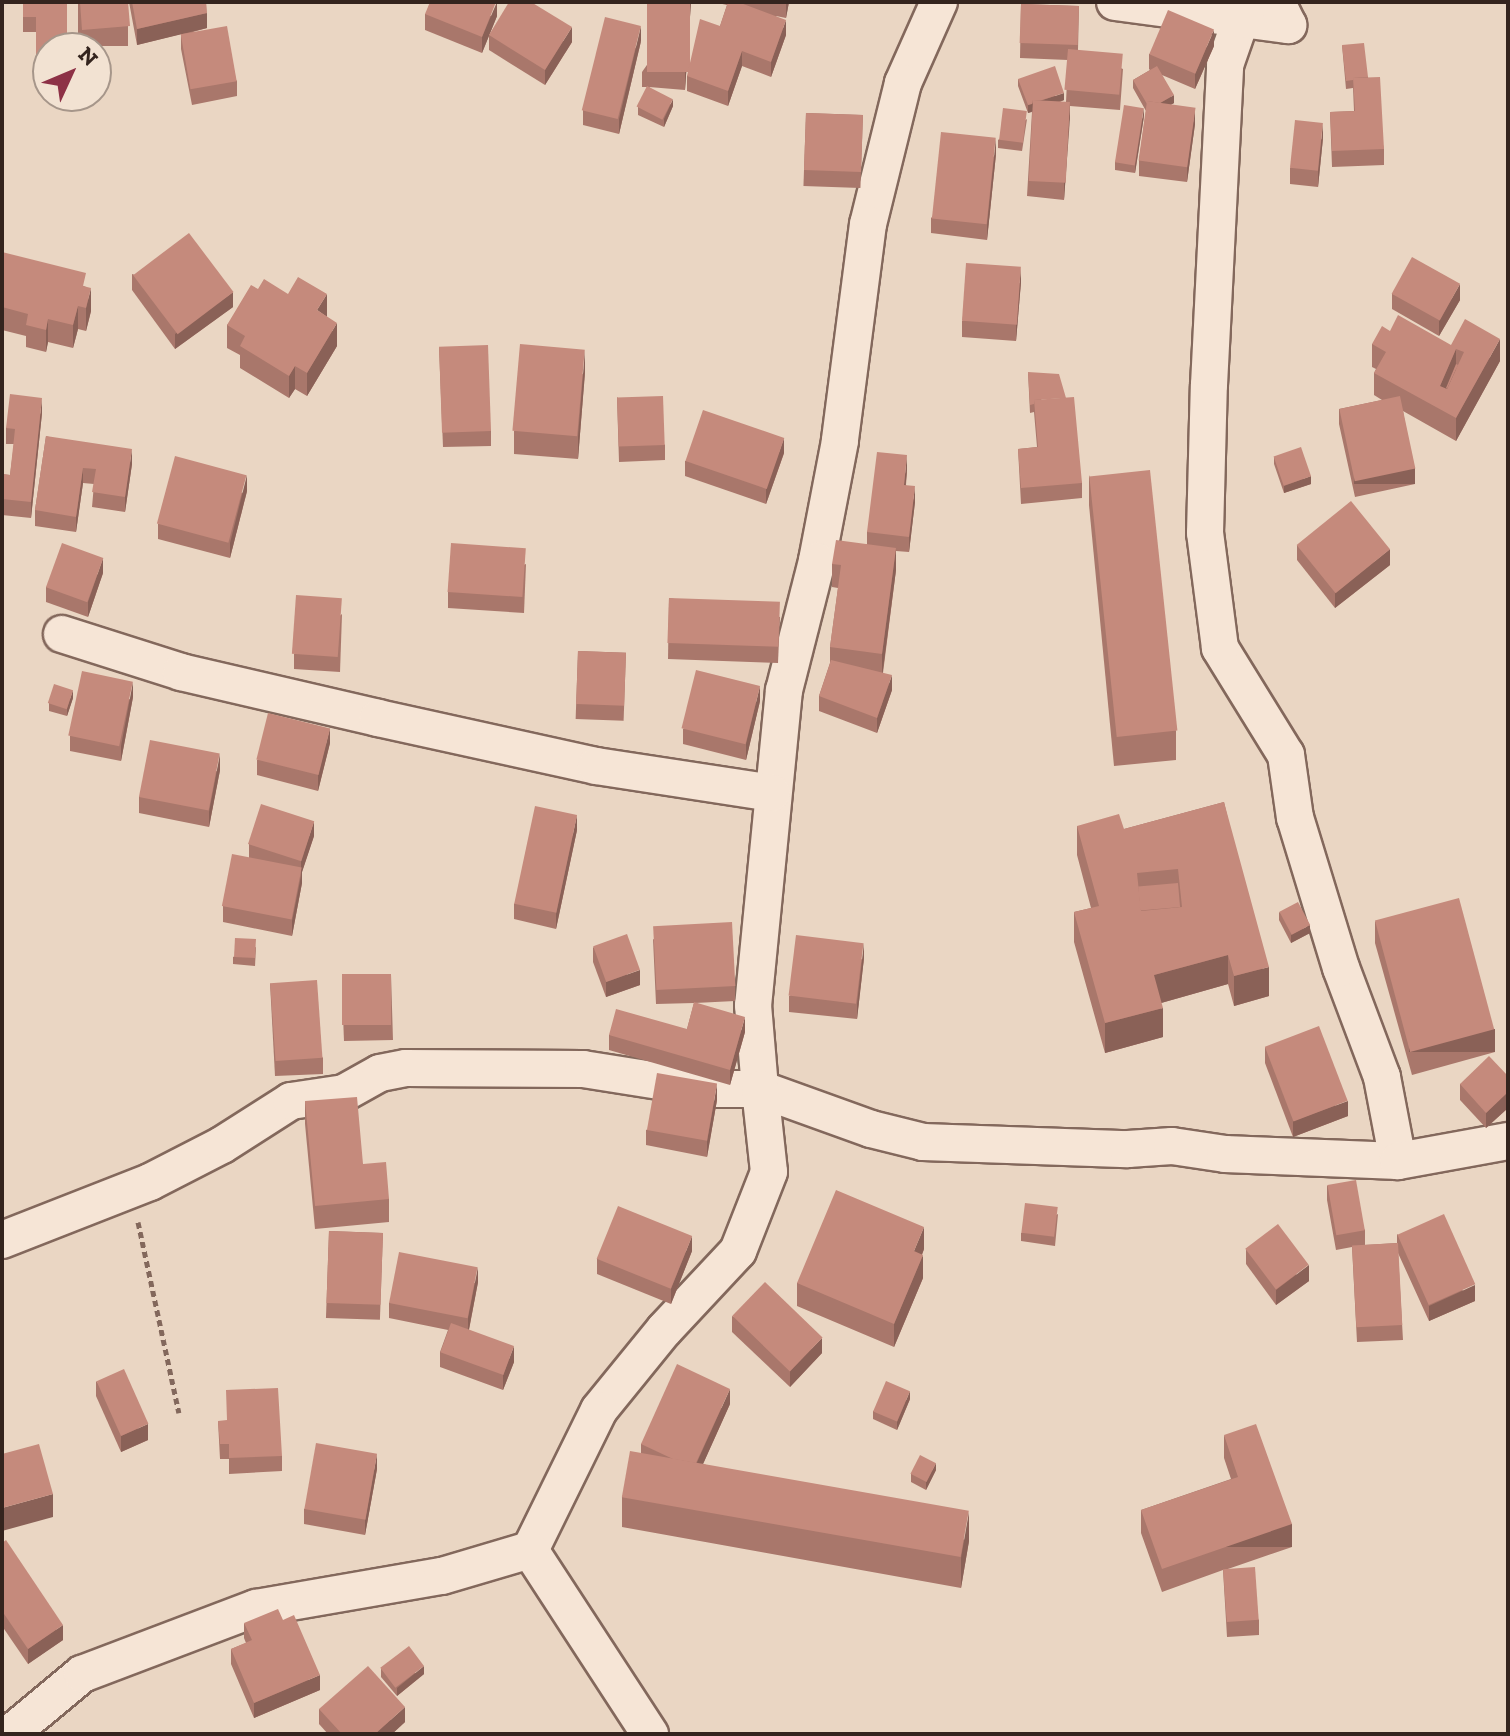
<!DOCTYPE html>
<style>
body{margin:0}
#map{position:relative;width:1510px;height:1736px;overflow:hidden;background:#ead6c3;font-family:"Zilla Slab",serif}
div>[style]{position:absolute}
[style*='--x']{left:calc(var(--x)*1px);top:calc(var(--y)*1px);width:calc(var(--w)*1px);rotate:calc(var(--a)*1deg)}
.path>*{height:5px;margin-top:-2.5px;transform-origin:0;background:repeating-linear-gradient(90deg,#83685c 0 6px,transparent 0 10px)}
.roads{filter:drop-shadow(2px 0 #83685c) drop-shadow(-2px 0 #83685c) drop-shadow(0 2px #83685c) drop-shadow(0 -2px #83685c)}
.minor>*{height:36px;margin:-18px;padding:0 18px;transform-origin:18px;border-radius:18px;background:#f6e5d6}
.wall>*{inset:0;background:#a9776b;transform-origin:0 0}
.shaded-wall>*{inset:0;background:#8a6157;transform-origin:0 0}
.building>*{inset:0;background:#c58a7c;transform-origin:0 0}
span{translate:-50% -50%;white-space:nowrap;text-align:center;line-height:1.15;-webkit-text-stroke:7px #f2e2d2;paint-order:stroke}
.frame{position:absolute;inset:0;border:4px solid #34241e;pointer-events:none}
.north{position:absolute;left:32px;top:32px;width:80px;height:80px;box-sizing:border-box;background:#f2e2d2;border:2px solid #a6968a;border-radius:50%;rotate:46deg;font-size:22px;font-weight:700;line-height:32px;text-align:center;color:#34241e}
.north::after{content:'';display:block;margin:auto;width:28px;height:36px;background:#8d3146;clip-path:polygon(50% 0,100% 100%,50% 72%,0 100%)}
</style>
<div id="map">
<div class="path">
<i style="--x:138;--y:1222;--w:195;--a:77.9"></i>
</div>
<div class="roads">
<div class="minor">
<i style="--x:939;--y:2;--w:89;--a:114"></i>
<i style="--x:903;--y:83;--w:145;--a:103.9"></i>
<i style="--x:868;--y:224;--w:219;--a:97.4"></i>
<i style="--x:840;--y:441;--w:122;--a:100.9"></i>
<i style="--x:817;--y:561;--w:133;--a:104.3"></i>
<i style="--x:784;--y:690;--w:317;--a:95.6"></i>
<i style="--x:753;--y:1005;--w:84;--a:85.2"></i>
<i style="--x:760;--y:1089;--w:118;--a:19.8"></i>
<i style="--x:871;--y:1129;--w:54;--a:14"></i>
<i style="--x:923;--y:1142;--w:205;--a:2"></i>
<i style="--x:1128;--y:1149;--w:44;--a:-3.9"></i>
<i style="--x:1172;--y:1146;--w:54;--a:8.6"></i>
<i style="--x:1225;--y:1154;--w:173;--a:2.3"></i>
<i style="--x:1398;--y:1161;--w:86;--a:-100.8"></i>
<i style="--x:1382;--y:1077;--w:116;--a:-110.6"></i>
<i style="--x:1341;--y:968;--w:157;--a:-107"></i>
<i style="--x:1295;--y:818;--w:64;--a:-98.1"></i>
<i style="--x:1286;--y:755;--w:126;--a:-121.7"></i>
<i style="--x:1220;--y:648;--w:116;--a:-97.4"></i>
<i style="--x:1205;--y:533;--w:148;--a:-88.5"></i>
<i style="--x:1209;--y:385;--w:320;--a:-87.1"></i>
<i style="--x:1225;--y:65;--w:67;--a:-70.8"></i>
<i style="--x:1115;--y:2;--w:175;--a:7.6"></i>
<i style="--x:1288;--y:25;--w:25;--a:-116"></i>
<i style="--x:62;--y:634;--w:125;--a:17.7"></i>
<i style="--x:181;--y:672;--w:202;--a:13.1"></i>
<i style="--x:378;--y:718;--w:223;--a:12.4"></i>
<i style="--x:596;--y:766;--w:178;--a:8.7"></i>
<i style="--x:1398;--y:1161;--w:112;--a:-10.3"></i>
<i style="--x:2;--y:1240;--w:159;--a:-21.4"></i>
<i style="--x:150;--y:1182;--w:81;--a:-27.2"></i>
<i style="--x:222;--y:1145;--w:82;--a:-32.5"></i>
<i style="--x:291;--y:1101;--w:54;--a:-8.6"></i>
<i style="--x:344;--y:1093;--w:41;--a:-29.1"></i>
<i style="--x:380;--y:1073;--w:26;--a:-11"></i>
<i style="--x:406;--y:1068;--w:177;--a:0.3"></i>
<i style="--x:583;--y:1069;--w:128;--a:9"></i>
<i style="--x:709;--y:1089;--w:51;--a:0"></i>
<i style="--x:760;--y:1089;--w:83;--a:83.8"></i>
<i style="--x:769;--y:1172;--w:85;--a:111.4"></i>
<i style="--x:738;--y:1251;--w:108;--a:133.1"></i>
<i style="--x:664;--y:1330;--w:103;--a:129.1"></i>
<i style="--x:599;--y:1410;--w:156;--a:116.2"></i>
<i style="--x:530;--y:1550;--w:220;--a:56.9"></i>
<i style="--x:10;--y:1734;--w:94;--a:-39.8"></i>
<i style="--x:82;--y:1674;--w:186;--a:-20.8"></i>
<i style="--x:256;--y:1608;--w:189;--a:-9.8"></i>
<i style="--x:442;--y:1576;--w:92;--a:-16.5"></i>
</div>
</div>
<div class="wall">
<i style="clip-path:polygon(23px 2px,67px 2px,48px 48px,48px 75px,36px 75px,36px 32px,23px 32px)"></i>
<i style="left:78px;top:2px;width:50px;height:44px"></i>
<i style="clip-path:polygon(129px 2px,206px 2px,207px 28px,193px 32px,237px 81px,237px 96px,192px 105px,181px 49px,181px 34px,137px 45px)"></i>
<i style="clip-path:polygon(691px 2px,685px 90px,649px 87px,673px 106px,664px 127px,638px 115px,638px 107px,647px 87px,642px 87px,642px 72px)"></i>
<i style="clip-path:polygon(713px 2px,789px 2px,786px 18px,776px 16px,786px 35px,771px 77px,742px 66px,728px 106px,687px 91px,687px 76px,720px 26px,727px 5px)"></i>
<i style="clip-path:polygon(1021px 4px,1079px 6px,1078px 50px,1123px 69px,1120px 110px,1070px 106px,1064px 200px,1027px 196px,1032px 112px,1028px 113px,1018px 86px,1018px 79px,1064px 100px,1060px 102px,1066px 102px,1068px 60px,1020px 58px)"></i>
<i style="clip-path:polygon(425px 14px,497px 16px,482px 53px,425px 30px)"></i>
<i style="clip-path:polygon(489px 35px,572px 42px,545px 85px,489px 50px)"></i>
<i style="clip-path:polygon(641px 41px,619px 134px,583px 125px,583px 110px)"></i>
<i style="clip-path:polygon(1342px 45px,1368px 77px,1384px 149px,1384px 165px,1332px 167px,1330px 112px,1354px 111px,1353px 88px,1346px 89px)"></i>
<i style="clip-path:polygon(1214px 46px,1195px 89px,1162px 75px,1174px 103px,1170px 105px,1195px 124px,1187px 182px,1139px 176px,1139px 160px,1146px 111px,1133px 88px,1133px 80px,1150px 70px,1149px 69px,1149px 54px)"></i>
<i style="left:806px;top:113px;width:57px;height:73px;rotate:2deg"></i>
<i style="clip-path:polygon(1144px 116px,1135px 173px,1115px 170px,1115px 162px)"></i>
<i style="clip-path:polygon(1027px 119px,1022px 151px,998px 148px,998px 140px)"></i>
<i style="clip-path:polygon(1323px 138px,1318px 187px,1290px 184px,1290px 168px)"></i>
<i style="clip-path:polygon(996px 154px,987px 240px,931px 233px,931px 218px)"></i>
<i style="clip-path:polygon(2px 252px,86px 287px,91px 311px,86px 331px,78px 329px,73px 348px,48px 342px,46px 352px,26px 347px,26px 336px,2px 330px)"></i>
<i style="clip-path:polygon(132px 274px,233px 307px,175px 349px,132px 290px)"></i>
<i style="clip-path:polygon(1021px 282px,1016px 341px,962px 337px,962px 321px)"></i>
<i style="clip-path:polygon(258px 289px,327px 317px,337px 346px,307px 396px,295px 389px,289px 398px,240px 368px,240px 355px,227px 348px,227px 325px)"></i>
<i style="clip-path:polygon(1392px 294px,1460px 300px,1439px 336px,1392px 309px)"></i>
<i style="clip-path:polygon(1372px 344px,1451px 345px,1500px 361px,1456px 441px,1403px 411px,1415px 484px,1355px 497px,1339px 424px,1339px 409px,1382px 400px,1374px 395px,1374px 373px,1376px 369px,1372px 367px)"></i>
<i style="clip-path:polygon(439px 347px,491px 431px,491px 446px,443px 447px)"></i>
<i style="clip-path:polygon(585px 372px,578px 459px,514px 454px,514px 431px)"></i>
<i style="clip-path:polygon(1028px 372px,1082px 483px,1082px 498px,1021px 504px,1018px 449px,1037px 447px,1034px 412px,1030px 413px)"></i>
<i style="clip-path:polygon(617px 397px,665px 445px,665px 460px,619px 462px)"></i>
<i style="clip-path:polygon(42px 413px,31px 518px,2px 515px,2px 474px,10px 475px,14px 444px,6px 444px,6px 428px)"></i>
<i style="clip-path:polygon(46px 436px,132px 464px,125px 512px,92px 507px,94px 484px,83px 483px,76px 532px,35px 526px,35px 510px)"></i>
<i style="clip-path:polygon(784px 453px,766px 504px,685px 476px,685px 461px)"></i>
<i style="clip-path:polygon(1274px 457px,1311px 484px,1284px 493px,1274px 464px)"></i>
<i style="clip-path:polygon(907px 471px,906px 485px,915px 502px,909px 552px,896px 551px,896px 570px,883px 673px,892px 690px,877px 733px,819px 711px,819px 696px,830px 663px,830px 647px,838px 588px,832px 587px,832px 564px,867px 544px,867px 532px)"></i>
<i style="clip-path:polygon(1089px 475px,1176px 731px,1176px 760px,1114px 766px,1089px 505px)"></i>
<i style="clip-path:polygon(247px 491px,230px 558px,158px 539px,158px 524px)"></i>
<i style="clip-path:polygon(1297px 545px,1390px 565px,1335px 608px,1297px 560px)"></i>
<i style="clip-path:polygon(526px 564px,524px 613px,448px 608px,448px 592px)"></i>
<i style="clip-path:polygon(103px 573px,88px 617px,46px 602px,46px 587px)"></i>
<i style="clip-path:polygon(669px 598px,780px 617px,778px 663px,668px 659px)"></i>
<i style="clip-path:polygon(342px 614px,340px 672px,294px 669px,294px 654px)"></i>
<i style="left:578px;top:651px;width:48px;height:68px;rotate:2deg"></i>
<i style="clip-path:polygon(133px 697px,121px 761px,70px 751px,70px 736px)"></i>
<i style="clip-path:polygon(73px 698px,67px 716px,49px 711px,49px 703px)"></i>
<i style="clip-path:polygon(760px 701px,746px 760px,683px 744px,683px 729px)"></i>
<i style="clip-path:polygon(330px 743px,318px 791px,257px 775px,257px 760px)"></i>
<i style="clip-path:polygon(220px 770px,209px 827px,139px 813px,139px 797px)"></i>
<i style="clip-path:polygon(1224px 802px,1269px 996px,1234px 1006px,1228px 984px,1161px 1003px,1163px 1037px,1105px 1053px,1074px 942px,1074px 912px,1091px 908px,1077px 855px,1077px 826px,1124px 829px)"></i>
<i style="clip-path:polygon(577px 830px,556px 929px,514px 919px,514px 904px)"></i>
<i style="clip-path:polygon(314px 836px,302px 872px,302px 883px,292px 936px,223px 922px,223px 906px,249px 858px,249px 844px)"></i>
<i style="clip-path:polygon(1279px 912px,1310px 933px,1291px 943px,1279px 920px)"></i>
<i style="clip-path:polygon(1375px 921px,1495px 1052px,1412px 1075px,1375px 943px)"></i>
<i style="clip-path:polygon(653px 939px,735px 986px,735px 1001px,695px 1003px,745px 1032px,730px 1085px,609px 1050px,609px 1035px,687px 1029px,694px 1003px,656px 1004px)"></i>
<i style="clip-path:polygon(256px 947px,255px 966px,233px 964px,233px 957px)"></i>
<i style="clip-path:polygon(593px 947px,640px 985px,606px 997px,593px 962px)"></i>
<i style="clip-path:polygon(864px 958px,857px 1019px,789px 1012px,789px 996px)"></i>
<i style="clip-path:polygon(391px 974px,393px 1040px,344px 1041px,342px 990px)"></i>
<i style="clip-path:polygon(270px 983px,323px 1058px,323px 1074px,275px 1076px)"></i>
<i style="clip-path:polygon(1265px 1047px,1348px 1116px,1293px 1137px,1265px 1063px)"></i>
<i style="clip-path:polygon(1508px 1076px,1508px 1108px,1486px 1128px,1460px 1100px,1460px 1084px)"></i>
<i style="clip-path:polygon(717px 1100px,707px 1157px,646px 1145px,646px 1130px)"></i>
<i style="clip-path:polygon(305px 1101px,363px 1164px,389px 1199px,389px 1222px,315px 1229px,305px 1124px)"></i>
<i style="clip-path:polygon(1327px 1185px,1365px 1230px,1365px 1245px,1397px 1243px,1397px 1234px,1475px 1301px,1429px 1321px,1398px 1253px,1403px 1340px,1357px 1342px,1352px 1247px,1336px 1250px,1327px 1200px)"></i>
<i style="clip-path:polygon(1058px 1214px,1055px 1246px,1021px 1241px,1021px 1233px)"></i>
<i style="left:329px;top:1231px;width:54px;height:87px;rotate:2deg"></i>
<i style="clip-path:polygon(924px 1249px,922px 1255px,923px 1278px,894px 1347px,797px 1306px,797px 1283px)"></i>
<i style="clip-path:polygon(1246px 1249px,1309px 1281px,1276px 1305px,1246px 1264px)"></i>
<i style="clip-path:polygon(692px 1251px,671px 1304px,597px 1274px,597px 1259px)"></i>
<i style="clip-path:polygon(478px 1282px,469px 1330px,514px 1362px,503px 1390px,440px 1367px,440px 1352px,448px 1330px,389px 1318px,389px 1303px)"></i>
<i style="clip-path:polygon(732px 1316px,822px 1353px,790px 1387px,732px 1332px)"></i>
<i style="clip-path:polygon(96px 1381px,148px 1440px,121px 1452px,96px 1396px)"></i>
<i style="clip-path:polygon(910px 1399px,897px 1430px,873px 1419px,873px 1411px)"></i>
<i style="clip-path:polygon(730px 1404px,703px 1464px,969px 1541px,961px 1588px,622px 1527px,622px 1497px,641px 1453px,641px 1444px)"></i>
<i style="clip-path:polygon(218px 1421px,282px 1456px,282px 1471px,229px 1474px,229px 1459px,220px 1459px)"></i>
<i style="clip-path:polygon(1224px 1435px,1292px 1547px,1225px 1570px,1259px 1620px,1259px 1635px,1227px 1637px,1223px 1570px,1162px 1592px,1141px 1533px,1141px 1510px,1231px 1479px,1224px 1458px)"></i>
<i style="clip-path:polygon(377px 1469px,365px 1535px,304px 1524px,304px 1509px)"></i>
<i style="clip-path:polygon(936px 1470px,926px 1490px,911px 1482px,911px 1474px)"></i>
<i style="clip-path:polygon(2px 1543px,63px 1640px,28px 1664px,2px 1626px)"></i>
<i style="clip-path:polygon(244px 1623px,320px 1690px,254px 1718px,231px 1664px,231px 1649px,246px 1643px,244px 1638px)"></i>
<i style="clip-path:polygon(381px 1669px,424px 1674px,397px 1696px,381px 1677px)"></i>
<i style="clip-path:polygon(319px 1709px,405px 1722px,392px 1734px,328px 1734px,319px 1724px)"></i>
</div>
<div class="shaded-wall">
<i style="clip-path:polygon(497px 2px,497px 16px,482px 53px,482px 37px)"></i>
<i style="clip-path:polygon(690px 2px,691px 2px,685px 90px,685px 75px)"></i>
<i style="clip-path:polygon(786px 2px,789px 2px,786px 18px)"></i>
<i style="clip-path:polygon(207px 13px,207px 28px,137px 45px,137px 29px)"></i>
<i style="clip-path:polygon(786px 20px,786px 35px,771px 77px,771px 62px)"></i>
<i style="clip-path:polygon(641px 26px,641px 41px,619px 134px,619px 119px)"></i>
<i style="clip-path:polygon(572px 27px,572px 42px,545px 85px,545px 70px)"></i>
<i style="clip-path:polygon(1214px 30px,1214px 46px,1195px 89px,1195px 74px)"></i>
<i style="clip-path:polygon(742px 51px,742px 66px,728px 106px,728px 91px)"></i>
<i style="clip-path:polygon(1064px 93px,1064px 100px,1028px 113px,1028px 105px)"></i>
<i style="clip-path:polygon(1174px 95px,1174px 103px,1150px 117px,1150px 109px)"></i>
<i style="clip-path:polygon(673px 99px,673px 106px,664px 127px,664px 119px)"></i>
<i style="clip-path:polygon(1070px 102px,1070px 118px,1064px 200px,1064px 184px)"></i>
<i style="clip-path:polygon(1144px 108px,1144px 116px,1135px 173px,1135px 165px)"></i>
<i style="clip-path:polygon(1195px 108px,1195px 124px,1187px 182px,1187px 167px)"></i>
<i style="clip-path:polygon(1323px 123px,1323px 138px,1318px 187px,1318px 172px)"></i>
<i style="clip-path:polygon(996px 138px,996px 154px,987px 240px,987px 225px)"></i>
<i style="clip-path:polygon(1021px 267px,1021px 282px,1016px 341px,1016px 326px)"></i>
<i style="clip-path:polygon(1460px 284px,1460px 300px,1439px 336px,1439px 321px)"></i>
<i style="clip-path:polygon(91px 288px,91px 311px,86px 331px,86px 308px)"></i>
<i style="clip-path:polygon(233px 292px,233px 307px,175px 349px,175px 334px)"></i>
<i style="clip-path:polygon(327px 294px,327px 317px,317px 310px)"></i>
<i style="clip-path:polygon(78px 306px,78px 329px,73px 348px,73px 325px)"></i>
<i style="clip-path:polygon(48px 319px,48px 342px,46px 352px,46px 330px)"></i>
<i style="clip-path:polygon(337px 323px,337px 346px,307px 396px,307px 373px)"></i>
<i style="clip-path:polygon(1500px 339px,1500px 361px,1456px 441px,1456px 418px)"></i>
<i style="clip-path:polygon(1456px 349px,1456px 372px,1443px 402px,1440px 386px)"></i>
<i style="clip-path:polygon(585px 350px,585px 372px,578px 459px,578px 437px)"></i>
<i style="clip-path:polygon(295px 366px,295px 389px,289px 398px,289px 376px)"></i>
<i style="clip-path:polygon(42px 398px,42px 413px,31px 518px,31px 502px)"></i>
<i style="clip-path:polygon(784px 438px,784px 453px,766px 504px,766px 489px)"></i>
<i style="clip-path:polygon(132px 449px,132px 464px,125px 512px,125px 497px)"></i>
<i style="clip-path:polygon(907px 455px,907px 471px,904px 500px,904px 485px)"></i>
<i style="clip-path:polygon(83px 468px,83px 483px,76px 532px,76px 517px)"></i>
<i style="left:1415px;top:468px;width:16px;height:61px;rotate:90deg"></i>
<i style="clip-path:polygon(247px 475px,247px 491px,230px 558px,230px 543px)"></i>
<i style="clip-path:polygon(1311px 476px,1311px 484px,1284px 493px,1284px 486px)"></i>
<i style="clip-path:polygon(915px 486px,915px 502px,909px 552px,909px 537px)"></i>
<i style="clip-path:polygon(896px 548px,896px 570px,882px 677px,882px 654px)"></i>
<i style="clip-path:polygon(1390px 549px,1390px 565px,1335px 608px,1335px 593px)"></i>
<i style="clip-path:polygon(103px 558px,103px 573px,88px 617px,88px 602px)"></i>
<i style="clip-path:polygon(892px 675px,892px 690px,877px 733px,877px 718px)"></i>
<i style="clip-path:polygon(133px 682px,133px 697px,121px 761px,121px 746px)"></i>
<i style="clip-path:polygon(760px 686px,760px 701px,746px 760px,746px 744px)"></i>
<i style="clip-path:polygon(73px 690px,73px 698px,67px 716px,67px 708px)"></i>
<i style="clip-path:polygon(330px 728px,330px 743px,318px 791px,318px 775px)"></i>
<i style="clip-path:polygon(220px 754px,220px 770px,209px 827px,209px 812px)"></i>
<i style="clip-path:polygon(577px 815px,577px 830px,556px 929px,556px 914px)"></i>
<i style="clip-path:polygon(314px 821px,314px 836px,302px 872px,302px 883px,292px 936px,292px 921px,301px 876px,301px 861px)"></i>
<i style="clip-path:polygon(1310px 925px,1310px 933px,1291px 943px,1291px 935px)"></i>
<i style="clip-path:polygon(864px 943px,864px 958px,857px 1019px,857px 1004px)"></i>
<i style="clip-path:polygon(1228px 955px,1228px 984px,1154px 1005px,1154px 975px)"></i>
<i style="clip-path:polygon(1269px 967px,1269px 996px,1234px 1006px,1234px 976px)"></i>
<i style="clip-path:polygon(640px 970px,640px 985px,606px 997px,606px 982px)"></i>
<i style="clip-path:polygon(1163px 1008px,1163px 1037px,1105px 1053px,1105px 1023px)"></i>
<i style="clip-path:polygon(745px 1017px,745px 1032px,730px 1085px,730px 1070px)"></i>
<i style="left:1495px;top:1029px;width:23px;height:86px;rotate:90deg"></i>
<i style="clip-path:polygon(717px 1084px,717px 1100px,707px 1157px,707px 1142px)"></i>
<i style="clip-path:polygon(1508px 1092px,1508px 1108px,1486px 1128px,1486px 1113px)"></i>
<i style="clip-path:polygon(1348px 1101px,1348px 1116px,1293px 1137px,1293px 1121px)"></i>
<i style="clip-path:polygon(924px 1227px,924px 1249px,914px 1274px,914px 1251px)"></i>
<i style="clip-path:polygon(692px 1236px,692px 1251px,671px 1304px,671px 1289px)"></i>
<i style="clip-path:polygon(923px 1255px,923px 1278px,894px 1347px,894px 1324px)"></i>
<i style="clip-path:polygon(1309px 1265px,1309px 1281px,1276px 1305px,1276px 1290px)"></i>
<i style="clip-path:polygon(478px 1267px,478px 1282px,468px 1334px,468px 1318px)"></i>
<i style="clip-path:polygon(1475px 1285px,1475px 1301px,1429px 1321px,1429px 1306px)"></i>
<i style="clip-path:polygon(822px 1338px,822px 1353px,790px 1387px,790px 1371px)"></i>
<i style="clip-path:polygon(514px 1346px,514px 1362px,503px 1390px,503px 1375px)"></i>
<i style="clip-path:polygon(730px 1389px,730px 1404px,694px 1484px,694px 1469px)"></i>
<i style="clip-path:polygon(910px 1391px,910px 1399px,897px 1430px,897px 1422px)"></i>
<i style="clip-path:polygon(148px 1424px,148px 1440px,121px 1452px,121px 1436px)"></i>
<i style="clip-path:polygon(377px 1454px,377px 1469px,365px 1535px,365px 1520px)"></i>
<i style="clip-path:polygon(936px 1463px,936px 1470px,926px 1490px,926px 1482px)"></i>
<i style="clip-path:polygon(53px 1494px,53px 1517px,2px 1531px,2px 1508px)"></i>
<i style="clip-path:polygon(969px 1512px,969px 1541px,961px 1588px,961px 1558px)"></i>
<i style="left:1292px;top:1524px;width:23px;height:138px;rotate:90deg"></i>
<i style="clip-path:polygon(63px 1625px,63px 1640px,28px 1664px,28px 1649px)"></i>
<i style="clip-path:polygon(424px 1666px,424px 1674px,397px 1696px,397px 1688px)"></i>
<i style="clip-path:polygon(320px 1675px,320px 1690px,254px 1718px,254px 1703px)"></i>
<i style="clip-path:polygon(405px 1707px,405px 1722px,392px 1734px,375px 1734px)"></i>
</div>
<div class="building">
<i style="clip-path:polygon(23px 2px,67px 2px,67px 48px,48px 48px,48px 60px,36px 60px,36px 17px,23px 17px)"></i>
<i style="clip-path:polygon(80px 2px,128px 2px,130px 26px,82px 30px)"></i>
<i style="clip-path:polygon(132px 2px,206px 2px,207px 13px,137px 29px)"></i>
<i style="clip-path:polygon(430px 2px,496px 2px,482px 37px,425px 14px)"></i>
<i style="clip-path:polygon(509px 2px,531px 2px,572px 27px,545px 70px,489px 35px)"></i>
<i style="left:647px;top:2px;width:43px;height:70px"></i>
<i style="clip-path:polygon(728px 2px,738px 2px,786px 20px,771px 62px,742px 51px,728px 91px,687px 76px,700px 19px,720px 26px)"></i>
<i style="left:1021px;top:4px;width:58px;height:39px;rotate:2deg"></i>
<i style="left:1168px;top:10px;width:50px;height:48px;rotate:23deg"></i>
<i style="left:605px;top:17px;width:37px;height:96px;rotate:14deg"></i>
<i style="left:227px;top:26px;width:56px;height:47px;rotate:80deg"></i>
<i style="clip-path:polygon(1364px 43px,1368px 77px,1353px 78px,1353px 80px,1346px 81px,1342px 45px)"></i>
<i style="left:1068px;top:49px;width:55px;height:41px;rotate:5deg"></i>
<i style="clip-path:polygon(1055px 66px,1064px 93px,1042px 100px,1033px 100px,1032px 104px,1028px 105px,1018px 79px)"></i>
<i style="clip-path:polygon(1157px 66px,1174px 95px,1160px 103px,1147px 101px,1147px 104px,1133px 80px)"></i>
<i style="clip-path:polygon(1380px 77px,1384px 149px,1332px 151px,1330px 112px,1355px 111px,1353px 78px)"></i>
<i style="left:647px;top:86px;width:29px;height:23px;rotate:27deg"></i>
<i style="left:1033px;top:100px;width:37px;height:81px;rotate:3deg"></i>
<i style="left:1147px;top:101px;width:49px;height:60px;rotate:8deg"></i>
<i style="left:1124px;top:105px;width:20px;height:58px;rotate:9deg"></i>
<i style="left:1003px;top:108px;width:24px;height:32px;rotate:7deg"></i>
<i style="left:806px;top:113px;width:57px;height:57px;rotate:2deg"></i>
<i style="left:1295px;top:120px;width:28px;height:48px;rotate:6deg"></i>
<i style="left:941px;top:132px;width:55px;height:87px;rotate:6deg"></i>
<i style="left:189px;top:233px;width:74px;height:70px;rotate:53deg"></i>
<i style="clip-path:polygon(2px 252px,86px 273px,83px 286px,91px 288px,86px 308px,78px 306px,73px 325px,48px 319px,46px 330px,26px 325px,28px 314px,2px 307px)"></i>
<i style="left:1412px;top:257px;width:55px;height:42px;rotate:29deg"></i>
<i style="left:966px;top:263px;width:55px;height:58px;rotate:4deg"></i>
<i style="clip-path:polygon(298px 277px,327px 294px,317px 310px,337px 323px,307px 373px,295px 366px,289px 376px,240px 346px,245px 336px,227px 325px,251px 285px,258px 289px,264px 279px,288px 294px)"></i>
<i style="clip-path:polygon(evenodd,1398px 315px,1451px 345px,1465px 319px,1500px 339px,1456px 418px,1374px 373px,1386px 352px,1372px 344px,1382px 326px,1390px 331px,1398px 315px,1456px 349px,1464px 352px,1447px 389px,1440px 386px,1456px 349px)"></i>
<i style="left:520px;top:344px;width:65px;height:87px;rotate:5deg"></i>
<i style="left:488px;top:345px;width:86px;height:49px;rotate:88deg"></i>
<i style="clip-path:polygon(1456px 364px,1458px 365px,1447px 389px,1446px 388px)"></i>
<i style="clip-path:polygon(1028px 372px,1059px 374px,1066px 398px,1034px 400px,1034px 404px,1030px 405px)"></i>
<i style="clip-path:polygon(10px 394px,42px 398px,31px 502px,2px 499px,2px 474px,10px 475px,15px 429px,6px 428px)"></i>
<i style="left:663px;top:396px;width:49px;height:46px;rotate:88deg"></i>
<i style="left:1400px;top:396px;width:74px;height:62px;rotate:78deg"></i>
<i style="clip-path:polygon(1074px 397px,1082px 483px,1021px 488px,1018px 449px,1038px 447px,1034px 400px)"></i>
<i style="left:703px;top:410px;width:86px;height:54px;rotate:19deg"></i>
<i style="clip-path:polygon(46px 436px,132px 449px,125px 497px,92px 492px,96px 469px,83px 468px,76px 517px,35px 510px)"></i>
<i style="left:1301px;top:447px;width:31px;height:29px;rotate:71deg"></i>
<i style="clip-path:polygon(877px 452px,907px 455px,904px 485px,915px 486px,909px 537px,867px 532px)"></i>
<i style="left:175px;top:456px;width:74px;height:70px;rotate:15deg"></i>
<i style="left:1150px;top:470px;width:262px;height:61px;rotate:84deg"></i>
<i style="left:1351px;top:501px;width:62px;height:70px;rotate:51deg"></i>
<i style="clip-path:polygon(836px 540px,896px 548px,882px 654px,830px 647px,841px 565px,832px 564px)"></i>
<i style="left:62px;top:543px;width:44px;height:47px;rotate:20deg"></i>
<i style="left:451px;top:543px;width:75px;height:49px;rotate:4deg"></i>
<i style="left:296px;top:595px;width:46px;height:59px;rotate:4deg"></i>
<i style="left:669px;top:598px;width:111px;height:45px;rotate:2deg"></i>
<i style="left:578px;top:651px;width:48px;height:53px;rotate:2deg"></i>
<i style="clip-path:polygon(831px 660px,892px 675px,877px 718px,819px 696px)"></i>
<i style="left:696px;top:670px;width:66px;height:60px;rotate:14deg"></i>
<i style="left:82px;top:671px;width:52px;height:66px;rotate:12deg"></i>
<i style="left:54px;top:684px;width:20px;height:20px;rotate:18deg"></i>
<i style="left:268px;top:713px;width:64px;height:48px;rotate:14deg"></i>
<i style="left:150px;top:740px;width:71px;height:58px;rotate:11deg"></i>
<i style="clip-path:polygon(evenodd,1224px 802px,1269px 967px,1234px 976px,1228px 955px,1154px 975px,1163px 1008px,1105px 1023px,1074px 912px,1099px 906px,1077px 826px,1119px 814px,1124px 829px,1224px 802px,1178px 869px,1182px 907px,1141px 911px,1137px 873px,1178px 869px)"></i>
<i style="left:261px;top:804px;width:56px;height:42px;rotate:18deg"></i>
<i style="left:535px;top:806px;width:43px;height:100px;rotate:12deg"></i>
<i style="left:232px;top:854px;width:71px;height:53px;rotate:11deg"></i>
<i style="left:1178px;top:883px;width:24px;height:40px;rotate:85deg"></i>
<i style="left:1459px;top:898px;width:136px;height:87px;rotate:75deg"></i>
<i style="left:1298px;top:902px;width:26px;height:21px;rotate:62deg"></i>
<i style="left:732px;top:922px;width:64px;height:79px;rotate:87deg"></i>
<i style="left:627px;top:934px;width:38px;height:36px;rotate:70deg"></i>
<i style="left:796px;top:935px;width:68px;height:61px;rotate:7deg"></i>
<i style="left:235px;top:938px;width:21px;height:19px;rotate:3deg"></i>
<i style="left:342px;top:974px;width:49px;height:51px"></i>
<i style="left:317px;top:980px;width:78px;height:47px;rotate:86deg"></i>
<i style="clip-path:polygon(694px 1002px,745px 1017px,730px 1070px,609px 1035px,616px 1009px,687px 1029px)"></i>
<i style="left:1319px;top:1026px;width:80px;height:58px;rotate:69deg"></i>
<i style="clip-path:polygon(1489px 1056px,1508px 1076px,1508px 1092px,1486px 1113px,1460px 1084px)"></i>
<i style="left:657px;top:1073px;width:61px;height:58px;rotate:10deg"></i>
<i style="clip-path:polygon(357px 1097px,363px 1164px,386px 1162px,389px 1199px,315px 1206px,305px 1101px)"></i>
<i style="left:1356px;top:1180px;width:51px;height:29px;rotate:80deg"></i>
<i style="clip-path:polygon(836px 1190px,924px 1227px,914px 1251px,923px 1255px,894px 1324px,797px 1283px)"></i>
<i style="left:1025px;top:1203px;width:33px;height:30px;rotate:7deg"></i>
<i style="left:618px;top:1206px;width:80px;height:57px;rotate:22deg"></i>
<i style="left:1444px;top:1214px;width:77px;height:51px;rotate:66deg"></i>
<i style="left:1278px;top:1224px;width:51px;height:41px;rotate:53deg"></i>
<i style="left:329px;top:1231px;width:54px;height:72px;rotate:2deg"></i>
<i style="left:1398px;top:1243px;width:82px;height:46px;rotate:87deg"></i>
<i style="left:399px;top:1252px;width:80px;height:52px;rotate:11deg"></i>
<i style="left:765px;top:1282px;width:80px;height:47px;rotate:44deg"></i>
<i style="left:451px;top:1323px;width:67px;height:31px;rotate:20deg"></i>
<i style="clip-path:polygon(677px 1364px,730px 1389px,696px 1463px,673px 1459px,641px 1444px)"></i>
<i style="left:124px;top:1369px;width:60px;height:30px;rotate:66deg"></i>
<i style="left:886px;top:1381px;width:26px;height:33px;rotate:23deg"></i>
<i style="clip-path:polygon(278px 1388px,282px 1456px,229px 1458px,229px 1444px,220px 1444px,218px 1421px,227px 1420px,226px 1390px)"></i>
<i style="clip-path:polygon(1256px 1424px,1292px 1524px,1162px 1569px,1141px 1510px,1238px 1477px,1224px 1435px)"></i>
<i style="left:316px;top:1443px;width:62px;height:67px;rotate:10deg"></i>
<i style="clip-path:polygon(39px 1444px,53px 1494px,2px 1508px,2px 1454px)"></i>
<i style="left:630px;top:1451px;width:344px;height:47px;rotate:10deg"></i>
<i style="left:920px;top:1455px;width:18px;height:21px;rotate:27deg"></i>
<i style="clip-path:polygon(6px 1540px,63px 1625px,28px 1649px,2px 1611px,2px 1543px)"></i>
<i style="left:1255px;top:1567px;width:53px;height:32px;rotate:86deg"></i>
<i style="clip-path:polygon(278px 1609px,283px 1620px,294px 1615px,320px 1675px,254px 1703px,231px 1649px,252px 1640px,244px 1623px)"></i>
<i style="left:409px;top:1646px;width:25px;height:36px;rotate:53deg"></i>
<i style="clip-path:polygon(368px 1666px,405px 1707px,375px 1734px,342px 1734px,319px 1709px)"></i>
</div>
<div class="frame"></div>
<div class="north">N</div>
</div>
